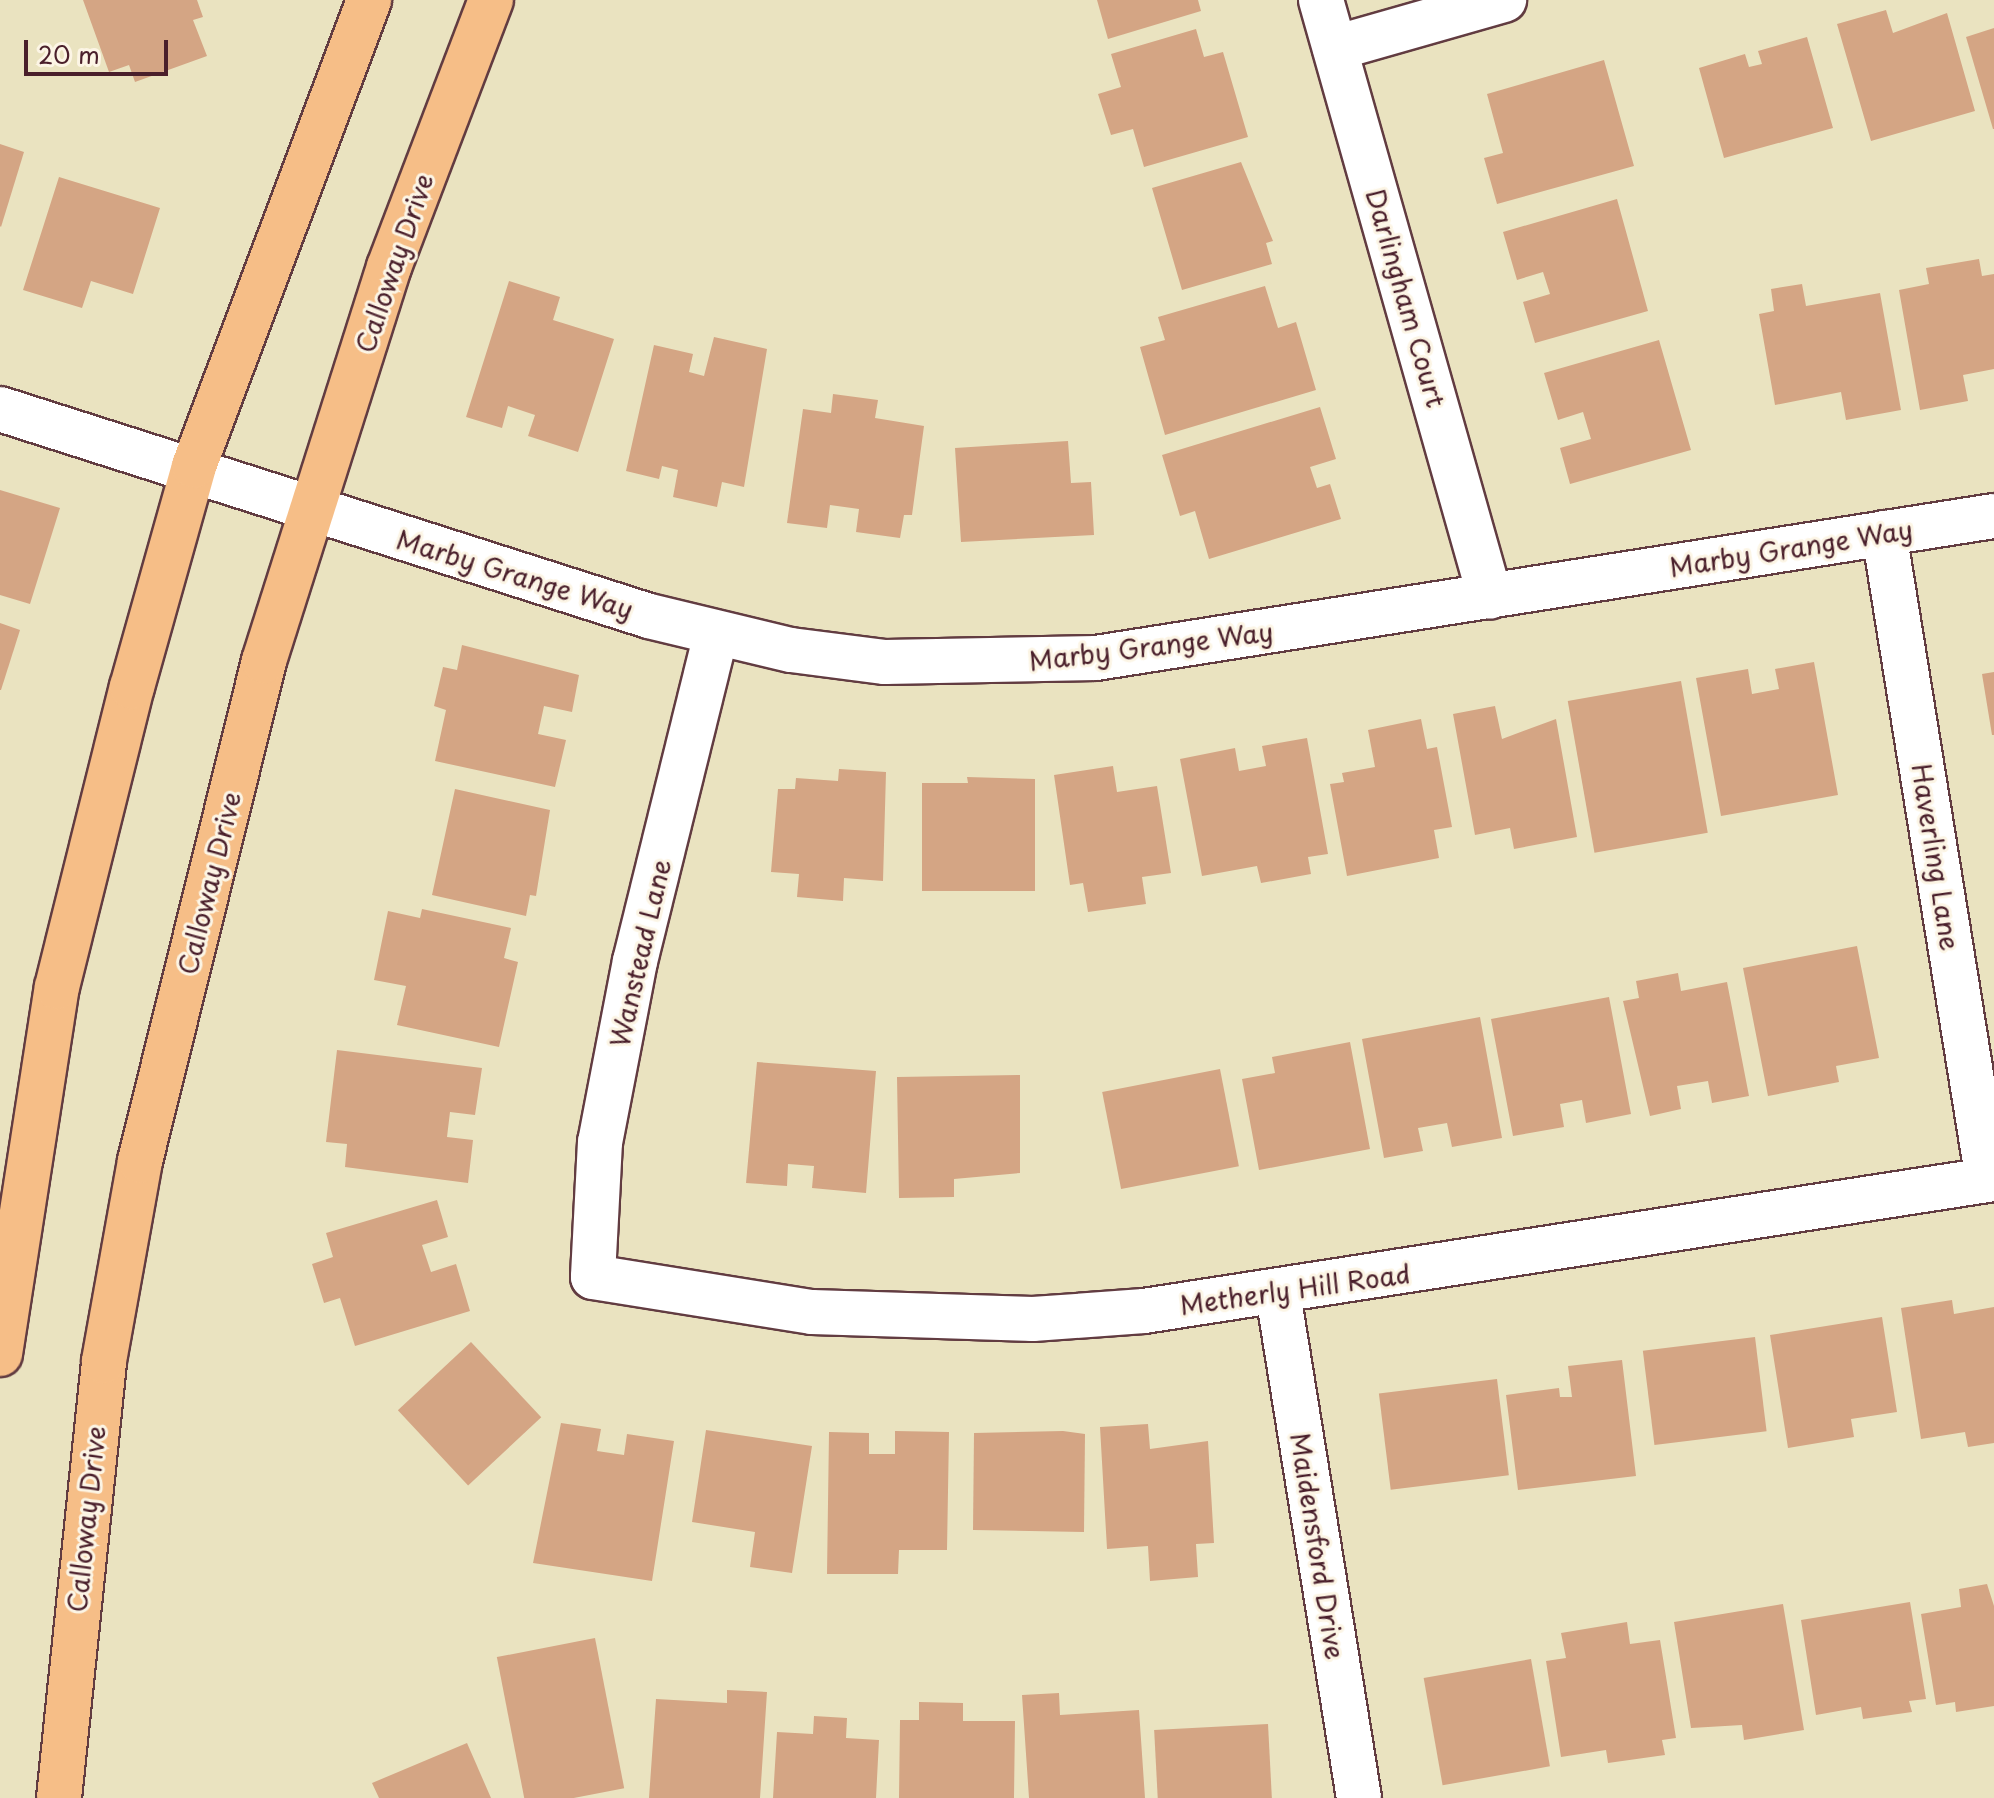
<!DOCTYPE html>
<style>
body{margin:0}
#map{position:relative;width:1994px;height:1798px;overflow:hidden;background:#eae3c0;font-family:"Playpen Sans",sans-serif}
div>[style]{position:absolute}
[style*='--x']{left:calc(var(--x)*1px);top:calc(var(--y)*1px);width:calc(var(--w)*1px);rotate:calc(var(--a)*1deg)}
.building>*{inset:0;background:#d4a584;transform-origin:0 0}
.roads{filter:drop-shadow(2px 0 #623c41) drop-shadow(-2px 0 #623c41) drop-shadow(0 2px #623c41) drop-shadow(0 -2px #623c41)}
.minor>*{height:44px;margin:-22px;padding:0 22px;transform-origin:22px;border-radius:22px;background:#fff}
.major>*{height:44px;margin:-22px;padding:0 22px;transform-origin:22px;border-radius:22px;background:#f6be87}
span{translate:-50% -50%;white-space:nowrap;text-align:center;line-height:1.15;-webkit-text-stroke:6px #fcf5e5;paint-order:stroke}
.street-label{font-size:26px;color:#4a1f2b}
.scale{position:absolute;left:24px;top:40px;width:144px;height:36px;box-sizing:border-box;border:4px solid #4a1f2b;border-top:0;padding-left:10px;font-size:24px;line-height:28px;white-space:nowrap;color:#4a1f2b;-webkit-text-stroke:6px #fcf5e5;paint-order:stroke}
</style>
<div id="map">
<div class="building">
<i style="clip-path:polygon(83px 0,197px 0,203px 17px,193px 20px,207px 56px,135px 82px,129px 65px,109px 72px)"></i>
<i style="clip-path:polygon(1097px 0,1198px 0,1201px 11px,1108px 39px)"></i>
<i style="clip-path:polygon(1886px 10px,1893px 33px,1947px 13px,1975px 111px,1871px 141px,1837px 24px)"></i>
<i style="clip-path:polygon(1994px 28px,1994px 129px,1993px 129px,1966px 37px)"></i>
<i style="clip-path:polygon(1196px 29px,1204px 57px,1223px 52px,1248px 137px,1144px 167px,1133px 129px,1111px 135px,1098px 94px,1121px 87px,1111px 54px)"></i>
<i style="clip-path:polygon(1807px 37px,1833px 128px,1724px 158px,1699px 68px,1745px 54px,1749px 67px,1762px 64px,1758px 51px)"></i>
<i style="clip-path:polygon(1604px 60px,1634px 166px,1497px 204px,1484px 158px,1503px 153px,1487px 94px)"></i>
<i style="clip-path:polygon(0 144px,24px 152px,1px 227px,0 226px)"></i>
<i style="clip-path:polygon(1241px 162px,1273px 241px,1266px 243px,1272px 264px,1182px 290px,1152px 188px)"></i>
<i style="clip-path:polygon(59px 177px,160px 208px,133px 294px,91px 281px,82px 308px,23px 290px)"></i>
<i style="clip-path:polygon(1617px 199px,1648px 311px,1535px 343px,1523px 302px,1550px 294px,1543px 272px,1517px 280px,1503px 232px)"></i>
<i style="clip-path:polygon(1979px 259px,1982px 276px,1994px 274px,1994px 369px,1963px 375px,1968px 401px,1920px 410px,1899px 290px,1929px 284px,1926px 268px)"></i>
<i style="clip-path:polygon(509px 281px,560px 297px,553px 320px,614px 339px,578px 452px,528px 436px,535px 415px,508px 406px,502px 428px,466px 417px)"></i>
<i style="clip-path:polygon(1802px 284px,1806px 306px,1880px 293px,1901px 410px,1846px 420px,1841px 392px,1775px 405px,1759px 314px,1774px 311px,1771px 289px)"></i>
<i style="clip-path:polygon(1265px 286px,1278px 328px,1296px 322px,1316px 390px,1165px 435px,1140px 347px,1165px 340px,1158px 317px)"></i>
<i style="clip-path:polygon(714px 337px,767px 349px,744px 487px,722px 482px,717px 507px,673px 497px,678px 470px,662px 466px,659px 479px,626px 471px,654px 345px,693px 354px,689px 372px,704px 376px)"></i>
<i style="clip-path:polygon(1659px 340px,1691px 450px,1570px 484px,1560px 448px,1591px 439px,1583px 412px,1558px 420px,1544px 373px)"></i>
<i style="clip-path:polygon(833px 394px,878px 400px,875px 418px,924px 426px,912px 515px,904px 515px,900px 538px,856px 532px,859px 509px,830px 505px,827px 528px,787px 523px,803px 409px,831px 413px)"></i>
<i style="clip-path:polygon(1320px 407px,1336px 459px,1310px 467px,1317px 488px,1330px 484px,1341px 519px,1209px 559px,1195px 511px,1180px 516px,1162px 455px)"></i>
<i style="clip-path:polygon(1068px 441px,1071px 483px,1091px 482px,1094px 535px,961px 542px,955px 448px)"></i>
<i style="clip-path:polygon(0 490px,60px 508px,30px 604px,0 595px)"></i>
<i style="clip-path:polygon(0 623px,20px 630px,1px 690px,0 690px)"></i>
<i style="clip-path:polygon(462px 645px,579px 675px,572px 712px,544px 706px,538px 734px,566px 740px,555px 787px,435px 761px,446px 710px,434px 706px,443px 667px,457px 670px)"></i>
<i style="clip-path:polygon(1814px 662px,1838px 795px,1721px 816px,1696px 678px,1748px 669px,1752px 694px,1779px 689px,1775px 669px)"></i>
<i style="clip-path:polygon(1994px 672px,1994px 735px,1992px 735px,1982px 674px)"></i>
<i style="left:1681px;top:681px;width:154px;height:115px;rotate:80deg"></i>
<i style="clip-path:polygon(1495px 706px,1502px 739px,1556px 719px,1577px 837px,1514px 849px,1510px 828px,1475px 835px,1453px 714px)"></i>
<i style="clip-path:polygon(1421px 719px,1427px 749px,1437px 747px,1452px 827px,1434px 830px,1439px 858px,1347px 876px,1330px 784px,1344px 782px,1342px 773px,1375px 767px,1368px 730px)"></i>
<i style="clip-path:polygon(1307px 738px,1328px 854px,1308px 857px,1311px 874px,1261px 883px,1257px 866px,1202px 876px,1180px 759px,1235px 748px,1239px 771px,1266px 766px,1262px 746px)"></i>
<i style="clip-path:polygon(1113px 766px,1117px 792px,1157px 786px,1171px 873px,1142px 877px,1146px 904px,1088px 912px,1083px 883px,1070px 885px,1054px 775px)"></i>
<i style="clip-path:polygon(839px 769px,886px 772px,883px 881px,844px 878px,843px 901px,797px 897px,799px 874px,771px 872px,778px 789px,795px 789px,796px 778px,838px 781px)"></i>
<i style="clip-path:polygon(967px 777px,1035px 779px,1035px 891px,922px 891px,922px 783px,968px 783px)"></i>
<i style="clip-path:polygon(455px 789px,550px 810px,536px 896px,530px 895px,526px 916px,432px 895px)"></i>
<i style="clip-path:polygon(422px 909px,511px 928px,504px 958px,518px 962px,499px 1047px,397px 1025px,406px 986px,374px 980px,388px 911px,420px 918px)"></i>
<i style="clip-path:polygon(1857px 946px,1879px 1058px,1836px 1066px,1839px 1082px,1768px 1096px,1743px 968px)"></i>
<i style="clip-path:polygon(1678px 973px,1681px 991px,1727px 982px,1749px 1096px,1712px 1103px,1708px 1081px,1677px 1086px,1681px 1109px,1650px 1116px,1623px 1001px,1639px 998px,1636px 981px)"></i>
<i style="clip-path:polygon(1609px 997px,1631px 1114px,1586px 1123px,1582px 1100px,1560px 1104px,1564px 1127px,1513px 1136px,1491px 1019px)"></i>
<i style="clip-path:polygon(1480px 1017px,1502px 1138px,1452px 1147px,1447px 1123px,1418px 1128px,1423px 1151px,1384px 1158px,1362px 1039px)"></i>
<i style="clip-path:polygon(1350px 1042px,1370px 1149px,1259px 1170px,1242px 1079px,1275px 1073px,1272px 1057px)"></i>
<i style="clip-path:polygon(337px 1050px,482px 1068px,475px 1115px,450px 1112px,447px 1137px,473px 1140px,468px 1183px,345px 1167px,347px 1144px,326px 1142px)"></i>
<i style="clip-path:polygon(757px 1062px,876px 1071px,866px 1193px,812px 1188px,814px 1166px,788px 1164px,787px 1186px,746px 1183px)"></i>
<i style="left:1220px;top:1069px;width:99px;height:120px;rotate:79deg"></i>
<i style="clip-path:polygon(1020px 1075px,1020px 1173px,954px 1179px,954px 1197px,899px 1198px,897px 1077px)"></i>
<i style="clip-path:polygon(437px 1200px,448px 1237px,422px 1245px,431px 1272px,456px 1264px,470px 1311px,355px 1346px,340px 1298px,324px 1303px,312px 1264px,333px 1257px,326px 1233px)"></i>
<i style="clip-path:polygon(1952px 1300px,1954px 1314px,1994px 1307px,1994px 1443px,1968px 1447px,1965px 1432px,1921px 1439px,1901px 1308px)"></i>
<i style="clip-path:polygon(1882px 1317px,1897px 1412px,1851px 1419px,1854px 1437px,1788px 1448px,1770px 1335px)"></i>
<i style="left:1755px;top:1337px;width:95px;height:113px;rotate:83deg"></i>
<i style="left:471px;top:1342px;width:103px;height:100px;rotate:47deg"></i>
<i style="clip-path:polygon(1622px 1360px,1636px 1476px,1518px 1490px,1506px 1395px,1559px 1388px,1560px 1397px,1572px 1397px,1568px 1366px)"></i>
<i style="left:1497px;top:1379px;width:97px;height:119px;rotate:83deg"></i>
<i style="clip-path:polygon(561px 1423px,601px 1429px,597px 1451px,624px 1455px,627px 1434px,674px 1441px,652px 1581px,533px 1563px)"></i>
<i style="clip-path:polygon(1148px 1424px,1150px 1449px,1208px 1441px,1214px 1543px,1196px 1544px,1198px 1577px,1150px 1581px,1148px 1546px,1107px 1549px,1100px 1427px)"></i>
<i style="clip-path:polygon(706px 1430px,812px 1446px,792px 1573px,750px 1567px,755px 1532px,692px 1522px)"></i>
<i style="clip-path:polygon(895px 1431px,949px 1432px,947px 1550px,899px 1550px,898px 1574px,827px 1574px,829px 1432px,869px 1433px,869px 1454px,895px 1454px)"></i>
<i style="clip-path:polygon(1063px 1431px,1085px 1434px,1084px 1532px,973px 1530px,974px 1433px)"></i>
<i style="clip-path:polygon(1987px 1584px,1994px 1606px,1994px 1706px,1956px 1712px,1955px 1702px,1936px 1705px,1921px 1614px,1961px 1607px,1959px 1589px)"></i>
<i style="clip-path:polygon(1910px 1602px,1926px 1699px,1909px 1701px,1912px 1712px,1863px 1719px,1861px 1707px,1816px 1715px,1801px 1620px)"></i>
<i style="clip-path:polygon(1783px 1604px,1804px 1730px,1744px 1740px,1742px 1725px,1691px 1728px,1674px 1622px)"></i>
<i style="clip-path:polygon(1627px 1622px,1630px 1644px,1660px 1640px,1676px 1738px,1662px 1740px,1665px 1755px,1608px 1763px,1606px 1750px,1561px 1757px,1546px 1661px,1566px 1658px,1561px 1633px)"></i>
<i style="left:595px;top:1638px;width:153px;height:100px;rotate:79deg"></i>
<i style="left:1531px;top:1659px;width:109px;height:109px;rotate:80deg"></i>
<i style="clip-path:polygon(727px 1690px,767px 1692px,760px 1798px,649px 1798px,656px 1699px,727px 1703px)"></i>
<i style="clip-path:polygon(1059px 1693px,1060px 1715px,1139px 1710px,1145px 1798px,1029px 1798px,1022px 1695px)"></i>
<i style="clip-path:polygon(919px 1702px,963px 1703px,963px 1721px,1015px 1721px,1014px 1798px,899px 1798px,900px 1720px,919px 1720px)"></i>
<i style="clip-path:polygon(814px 1716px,847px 1718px,846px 1738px,879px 1740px,876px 1798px,773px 1798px,777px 1732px,813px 1734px)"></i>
<i style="left:1268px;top:1724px;width:74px;height:114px;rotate:87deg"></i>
<i style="clip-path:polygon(467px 1743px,491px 1798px,379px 1798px,372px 1783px)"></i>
</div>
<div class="roads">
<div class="minor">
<i style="--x:1321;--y:0;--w:620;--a:74.19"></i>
<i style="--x:1335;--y:48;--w:176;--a:-15.9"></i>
<i style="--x:0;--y:409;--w:681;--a:17.69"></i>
<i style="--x:649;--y:616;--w:146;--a:13.5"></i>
<i style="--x:791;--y:650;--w:95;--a:7.3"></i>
<i style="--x:885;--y:662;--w:211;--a:-1.1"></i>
<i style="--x:1096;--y:658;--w:909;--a:-8.99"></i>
<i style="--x:1884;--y:533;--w:655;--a:80.87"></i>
<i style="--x:716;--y:634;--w:337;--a:103.9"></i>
<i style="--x:635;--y:961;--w:184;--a:100.9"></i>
<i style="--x:600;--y:1142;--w:135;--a:93"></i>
<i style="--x:593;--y:1277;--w:222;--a:9.1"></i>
<i style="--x:812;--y:1312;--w:221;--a:1.8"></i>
<i style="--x:1033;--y:1319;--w:111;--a:-4.1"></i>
<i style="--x:1144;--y:1311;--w:860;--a:-8.83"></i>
<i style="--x:1278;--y:1294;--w:510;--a:80.87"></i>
</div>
<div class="major">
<i style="--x:0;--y:1354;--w:371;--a:-81.2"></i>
<i style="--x:57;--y:987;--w:309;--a:-76"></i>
<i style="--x:132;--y:687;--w:230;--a:-74.3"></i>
<i style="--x:194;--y:466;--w:498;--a:-69.4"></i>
<i style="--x:59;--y:1798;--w:439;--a:-84.1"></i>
<i style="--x:104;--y:1361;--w:203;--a:-79.8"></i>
<i style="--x:140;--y:1161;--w:515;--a:-76.07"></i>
<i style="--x:264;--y:661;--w:413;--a:-72.4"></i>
<i style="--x:389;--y:267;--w:286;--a:-69.1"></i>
</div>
</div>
<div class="street-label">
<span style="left:394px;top:263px;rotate:-71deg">Calloway Drive</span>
<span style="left:1406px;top:298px;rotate:74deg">Darlingham Court</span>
<span style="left:1791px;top:548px;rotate:-9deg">Marby Grange Way</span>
<span style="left:515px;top:574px;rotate:17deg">Marby Grange Way</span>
<span style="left:1151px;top:646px;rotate:-7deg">Marby Grange Way</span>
<span style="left:1936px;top:857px;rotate:81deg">Haverling Lane</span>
<span style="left:209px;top:883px;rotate:-76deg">Calloway Drive</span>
<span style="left:640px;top:953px;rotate:-77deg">Wanstead Lane</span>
<span style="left:1295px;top:1289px;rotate:-8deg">Metherly Hill Road</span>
<span style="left:86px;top:1519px;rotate:-84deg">Calloway Drive</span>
<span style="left:1318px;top:1546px;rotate:81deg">Maidensford Drive</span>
</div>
<div class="scale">20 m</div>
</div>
